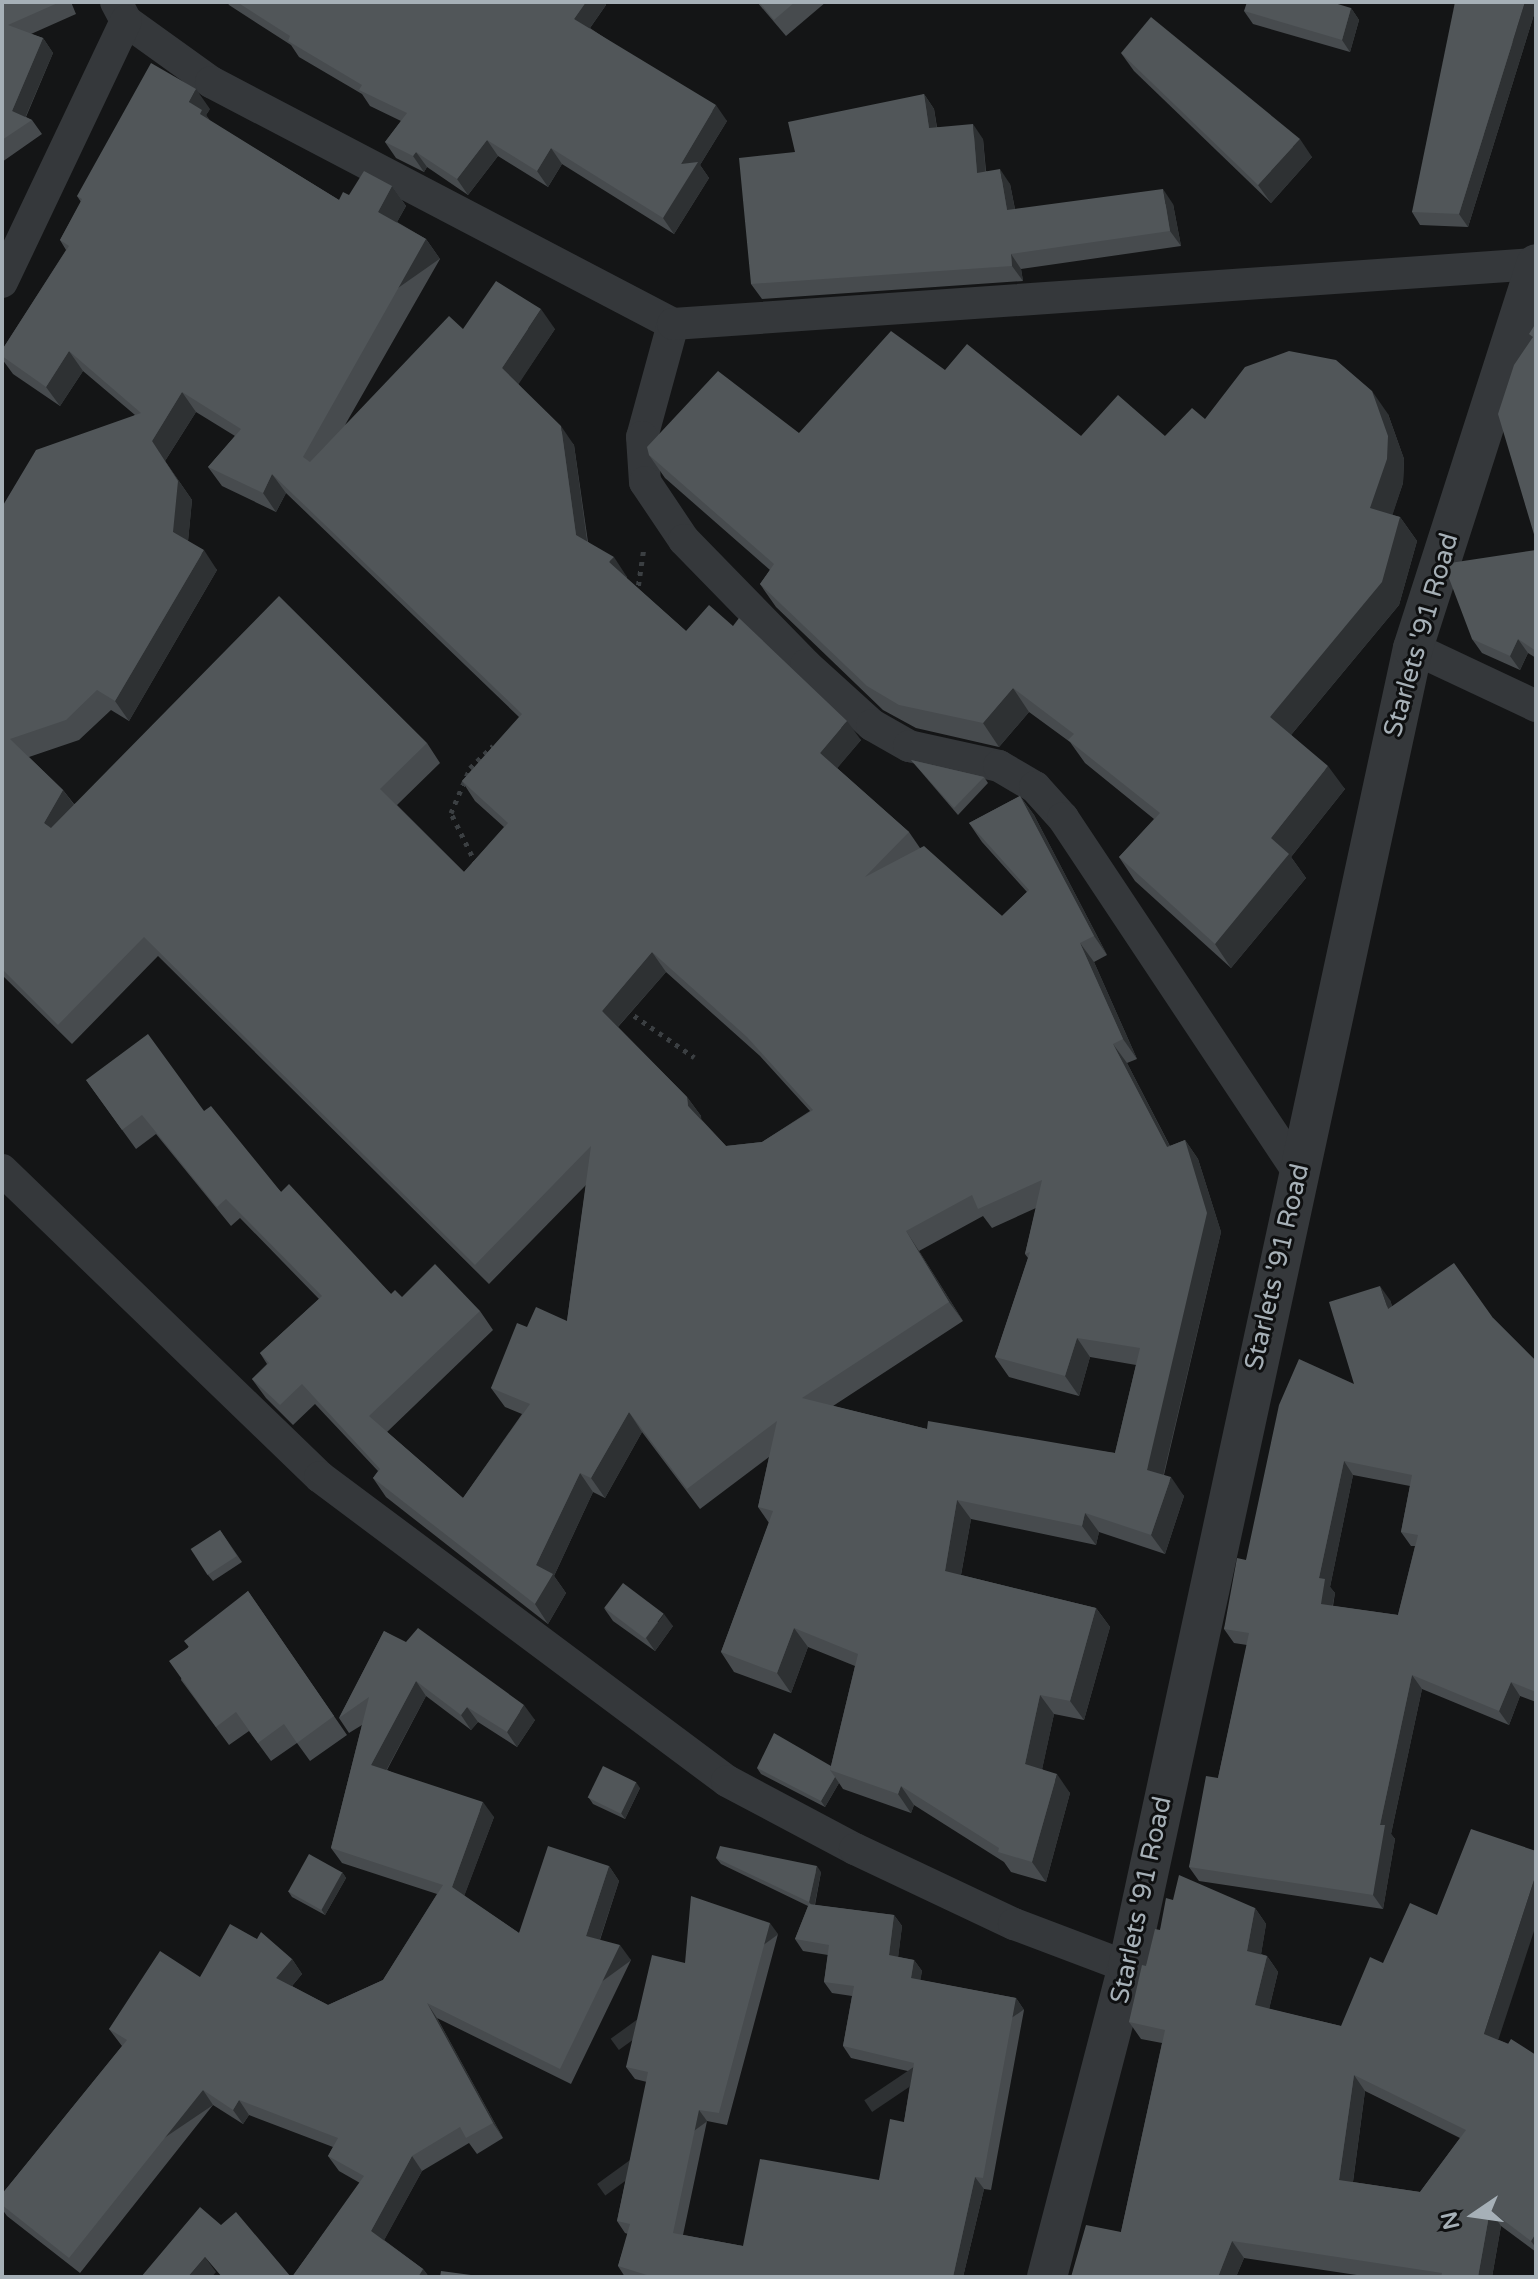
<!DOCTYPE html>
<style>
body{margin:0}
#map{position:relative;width:1538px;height:2279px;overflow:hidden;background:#141516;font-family:"Varela Round",sans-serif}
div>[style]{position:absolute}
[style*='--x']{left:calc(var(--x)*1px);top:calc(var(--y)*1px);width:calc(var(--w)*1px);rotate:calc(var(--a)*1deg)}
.path>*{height:5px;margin-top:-2.5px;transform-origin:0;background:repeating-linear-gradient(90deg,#3b3f42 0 4px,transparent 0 10px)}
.minor>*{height:32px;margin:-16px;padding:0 16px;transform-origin:16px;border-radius:16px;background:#35383b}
.tertiary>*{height:40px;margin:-20px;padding:0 20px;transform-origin:20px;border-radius:20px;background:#35383b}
.wall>*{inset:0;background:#474b4e}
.shaded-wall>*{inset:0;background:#2e3133;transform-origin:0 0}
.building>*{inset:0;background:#515659;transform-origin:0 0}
span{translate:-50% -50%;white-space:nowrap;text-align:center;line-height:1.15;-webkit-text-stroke:6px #0f1011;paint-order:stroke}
.street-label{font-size:26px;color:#a6b0b7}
.frame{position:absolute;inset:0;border:4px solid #a6b0b7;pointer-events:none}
.north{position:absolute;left:1434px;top:2175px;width:80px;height:80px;-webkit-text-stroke:6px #0f1011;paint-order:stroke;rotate:257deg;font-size:22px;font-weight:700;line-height:32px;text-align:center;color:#a6b0b7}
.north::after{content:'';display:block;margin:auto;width:28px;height:36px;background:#a6b0b7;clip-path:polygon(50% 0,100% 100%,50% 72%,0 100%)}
</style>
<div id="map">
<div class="path">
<i style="--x:637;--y:595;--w:49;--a:-81.7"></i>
<i style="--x:476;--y:864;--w:57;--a:-116.1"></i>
<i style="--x:451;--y:813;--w:49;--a:-67.1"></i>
<i style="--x:470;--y:768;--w:32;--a:-44"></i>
<i style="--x:626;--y:1010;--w:83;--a:34.7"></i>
</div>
<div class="minor">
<i style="--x:116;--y:2;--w:21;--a:62"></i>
<i style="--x:126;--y:21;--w:105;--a:35.7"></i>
<i style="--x:211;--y:82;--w:522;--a:27.65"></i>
<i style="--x:673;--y:324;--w:117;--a:105.3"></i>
<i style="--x:642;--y:437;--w:45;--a:86.2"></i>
<i style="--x:645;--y:482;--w:70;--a:56.1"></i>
<i style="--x:684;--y:540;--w:175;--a:45.7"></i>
<i style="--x:806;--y:665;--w:89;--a:42.3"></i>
<i style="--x:872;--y:725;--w:43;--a:29.6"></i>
<i style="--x:909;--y:746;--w:92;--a:12.5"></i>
<i style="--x:999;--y:766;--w:42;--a:30.3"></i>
<i style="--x:1035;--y:787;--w:42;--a:47.9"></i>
<i style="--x:1063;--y:818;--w:425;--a:56.4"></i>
<i style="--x:2;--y:282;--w:289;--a:-64.6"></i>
<i style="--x:673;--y:324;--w:865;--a:-3.98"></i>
<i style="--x:1413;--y:648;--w:136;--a:25.2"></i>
<i style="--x:2;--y:1170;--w:442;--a:44"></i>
<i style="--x:320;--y:1477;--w:508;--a:36.76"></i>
<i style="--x:727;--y:1781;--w:145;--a:28"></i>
<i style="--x:855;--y:1849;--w:176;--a:25.3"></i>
<i style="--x:1014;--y:1924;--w:122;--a:20.7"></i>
</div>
<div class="tertiary">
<i style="--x:1047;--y:2277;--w:320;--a:-75.4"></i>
<i style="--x:1128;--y:1967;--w:1349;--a:-77.81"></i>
<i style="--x:1413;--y:648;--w:403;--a:-72.2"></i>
</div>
<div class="wall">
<i style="clip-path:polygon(2px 2px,71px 2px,76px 14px,31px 34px,43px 38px,53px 53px,26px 117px,32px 120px,42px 134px,2px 162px)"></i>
<i style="clip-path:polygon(227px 2px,604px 2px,606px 5px,590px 28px,727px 121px,700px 165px,709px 178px,674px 234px,562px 164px,548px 187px,498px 156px,468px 195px,427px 167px,424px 172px,396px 158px,385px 142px,401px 121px,370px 106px,362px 94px,299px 57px,291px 45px,229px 5px)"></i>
<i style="clip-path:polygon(757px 2px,826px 2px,786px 36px)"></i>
<i style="clip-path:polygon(1536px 2px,1536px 8px,1468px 227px,1420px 225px,1412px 212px)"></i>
<i style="clip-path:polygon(1351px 8px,1359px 20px,1350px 52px,1253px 24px,1244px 11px)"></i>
<i style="clip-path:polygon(1121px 53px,1312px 157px,1271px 203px,1134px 71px)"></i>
<i style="clip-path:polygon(924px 94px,934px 109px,937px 127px,983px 139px,986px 171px,1010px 184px,1015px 209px,1173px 204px,1181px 246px,1021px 269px,1023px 281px,762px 299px,751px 284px,795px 152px)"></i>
<i style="clip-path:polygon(evenodd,210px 109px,206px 115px,210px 121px,339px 200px,349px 195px,392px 186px,406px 206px,397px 222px,426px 239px,440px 259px,345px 425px,463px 329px,555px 329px,518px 384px,574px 445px,588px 542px,627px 577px,626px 578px,686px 631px,861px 740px,837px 768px,909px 832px,920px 848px,1002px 916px,1027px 892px,982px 842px,969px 823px,1020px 796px,1034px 815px,1107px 955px,1094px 962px,1137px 1059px,1127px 1063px,1170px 1146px,1185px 1140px,1198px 1159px,1221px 1232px,1164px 1475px,1184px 1496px,1165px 1554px,1099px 1532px,1096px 1545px,971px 1519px,961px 1575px,1096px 1608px,1110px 1627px,1084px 1720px,1054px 1714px,1042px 1769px,1070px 1793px,1046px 1882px,1011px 1872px,1004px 1862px,914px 1805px,911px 1813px,843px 1789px,839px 1783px,825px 1807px,761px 1774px,757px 1768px,831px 1766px,855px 1666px,808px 1647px,791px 1693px,734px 1672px,721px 1652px,769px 1523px,758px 1507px,769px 1457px,700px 1509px,642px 1432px,605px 1498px,593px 1492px,554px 1576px,566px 1593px,548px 1624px,386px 1497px,373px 1478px,378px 1471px,315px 1404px,293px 1425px,266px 1398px,252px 1379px,267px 1364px,260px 1353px,319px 1299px,240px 1218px,231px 1226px,156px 1134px,136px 1149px,86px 1080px,204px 1111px,281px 1192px,391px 1294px,402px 1297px,480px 1311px,493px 1330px,387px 1432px,463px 1498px,522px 1414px,505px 1407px,491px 1388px,527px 1327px,567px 1321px,586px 1185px,489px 1284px,158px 956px,72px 1044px,2px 975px,2px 507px,135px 415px,83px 371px,60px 406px,13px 374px,2px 359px,2px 350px,66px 250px,60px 240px,81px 202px,77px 196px,210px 109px,196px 412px,235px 436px,208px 467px,222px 486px,276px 512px,286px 493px,519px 717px,462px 781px,475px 801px,504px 827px,464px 872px,397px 805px,440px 763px,427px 743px,74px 804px,63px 790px,29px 757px,79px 740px,111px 710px,129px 721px,217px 570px,188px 541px,192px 500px,165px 461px,196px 412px,210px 109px,666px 972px,760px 1056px,810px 1111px,762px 1142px,726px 1146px,701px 1119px,701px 1116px,687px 1097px,618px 1027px,666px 972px,210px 109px,1036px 1208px,1025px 1254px,1028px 1258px,995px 1357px,1009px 1377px,1079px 1396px,1090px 1357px,1136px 1365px,1115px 1453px,927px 1429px,833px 1406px,963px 1321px,919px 1251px,983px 1216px,992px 1228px,1036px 1208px)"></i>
<i style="clip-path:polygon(945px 370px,1081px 436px,1165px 436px,1205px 419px,1388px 414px,1404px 459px,1403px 483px,1392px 515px,1400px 517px,1417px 541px,1399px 605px,1291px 735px,1345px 789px,1291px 857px,1306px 878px,1231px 968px,1135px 881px,1119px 857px,1154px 819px,1085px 763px,1070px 742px,1029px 712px,999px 747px,916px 728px,883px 710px,776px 607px,760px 584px,770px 570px,665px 478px,649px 455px,799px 433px)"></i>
<i style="clip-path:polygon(1536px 550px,1536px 658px,1528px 653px,1520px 670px,1482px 653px,1472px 639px)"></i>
<i style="clip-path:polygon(911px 760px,984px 777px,988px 783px,958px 815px)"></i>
<i style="clip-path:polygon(evenodd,1390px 1300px,1392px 1306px,1493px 1318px,1536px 1361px,1536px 1702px,1520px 1696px,1509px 1725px,1422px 1689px,1391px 1834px,1395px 1839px,1383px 1909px,1199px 1881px,1189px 1867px,1218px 1778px,1247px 1645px,1234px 1643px,1224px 1629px,1246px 1560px,1354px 1384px,1390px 1300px,1353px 1475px,1410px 1486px,1401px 1532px,1411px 1546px,1415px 1546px,1398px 1615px,1333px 1606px,1335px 1593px,1330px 1587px,1353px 1475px)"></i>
<i style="clip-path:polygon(220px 1530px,242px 1562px,213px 1581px,208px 1575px)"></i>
<i style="clip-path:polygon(248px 1591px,347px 1735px,310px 1761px,297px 1743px,271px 1761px,249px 1731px,229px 1745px,181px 1680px,188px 1647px)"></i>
<i style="clip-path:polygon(604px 1608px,673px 1626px,655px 1651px,613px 1621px)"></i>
<i style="clip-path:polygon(384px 1631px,535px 1720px,517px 1747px,478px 1722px,471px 1730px,426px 1696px,387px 1770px,494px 1817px,464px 1896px,519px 1933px,609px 1866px,619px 1881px,600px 1940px,631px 1960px,571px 2084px,437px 2018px,503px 2138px,477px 2154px,469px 2143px,422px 2171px,384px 2240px,423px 2269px,429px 2277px,292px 2277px,360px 2183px,339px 2171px,328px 2156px,333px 2147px,249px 2115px,243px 2124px,213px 2105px,80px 2273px,7px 2216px,2px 2209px,2px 2194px,122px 2046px,109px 2029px,200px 1977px,292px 1959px,302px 1974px,292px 1986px,328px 2005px,383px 1980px,437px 1894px,342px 1863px,331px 1848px,362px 1725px,349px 1733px,339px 1718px)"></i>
<i style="clip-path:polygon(640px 1788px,625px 1819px,593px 1804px,589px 1798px)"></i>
<i style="clip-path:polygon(716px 1858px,821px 1872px,815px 1905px,894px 1915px,902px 1926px,898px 1957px,914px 1960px,922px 1971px,920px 1980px,1016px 1998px,1024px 2010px,991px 2190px,984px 2189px,963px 2277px,625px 2277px,618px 2266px,628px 2234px,625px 2233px,617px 2221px,647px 2082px,635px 2079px,626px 2067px,685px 1963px,778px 1934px,727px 2125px,707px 2121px,683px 2235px,743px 2246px,879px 2180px,904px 2122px,912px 2072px,851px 2058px,843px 2046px,852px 1996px,832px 1993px,824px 1982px,828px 1955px,803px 1951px,795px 1939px,808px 1906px,721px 1864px)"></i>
<i style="clip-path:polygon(342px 1872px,346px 1878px,325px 1915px,292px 1897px,288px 1891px)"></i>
<i style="clip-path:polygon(evenodd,1173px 1900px,1255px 1908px,1266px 1924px,1261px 1954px,1267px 1956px,1278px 1972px,1269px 2009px,1341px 2026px,1499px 2040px,1536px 2055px,1536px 2252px,1501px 2226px,1492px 2277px,1370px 2277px,1244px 2258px,1236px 2277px,1071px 2277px,1121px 2232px,1162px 2043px,1141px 2039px,1129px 2022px,1146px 1966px,1160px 1930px,1173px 1900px,1365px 2091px,1460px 2138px,1420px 2192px,1353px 2182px,1365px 2091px)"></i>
</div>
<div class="shaded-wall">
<i style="clip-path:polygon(586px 2px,604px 2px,606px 5px,585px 35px,574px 19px)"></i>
<i style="clip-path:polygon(1525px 2px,1536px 2px,1536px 8px,1468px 227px,1459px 214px)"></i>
<i style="clip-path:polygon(1351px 8px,1359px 20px,1350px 52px,1342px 40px)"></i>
<i style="clip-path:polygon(43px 38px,53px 53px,22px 125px,12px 111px)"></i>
<i style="clip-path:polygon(196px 89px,210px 109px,206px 115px,216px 129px,213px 134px,189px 102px)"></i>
<i style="clip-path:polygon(924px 94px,934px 109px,939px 143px,929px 128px)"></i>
<i style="clip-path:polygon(716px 105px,727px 121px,700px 165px,709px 178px,674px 234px,663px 218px,681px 164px)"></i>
<i style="clip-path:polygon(973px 124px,983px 139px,987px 188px,977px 173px)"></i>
<i style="clip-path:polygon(1300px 139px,1312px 157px,1271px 203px,1258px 185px)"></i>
<i style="clip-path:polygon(487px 140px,498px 156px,468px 195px,457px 179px)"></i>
<i style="clip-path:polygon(551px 148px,562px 164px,548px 187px,537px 171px)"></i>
<i style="clip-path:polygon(416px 152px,427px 167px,424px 172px,413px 156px)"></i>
<i style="clip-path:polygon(1000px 169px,1010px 184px,1018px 225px,1007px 210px)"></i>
<i style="clip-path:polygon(392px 186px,406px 206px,392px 231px,378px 212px)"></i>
<i style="clip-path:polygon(1163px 189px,1173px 204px,1181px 246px,1170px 231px)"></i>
<i style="left:426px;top:239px;width:24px;height:250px;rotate:55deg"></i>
<i style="clip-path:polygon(1011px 254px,1021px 269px,1023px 281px,1012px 266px)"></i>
<i style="clip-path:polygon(541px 309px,555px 329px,516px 388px,502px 368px)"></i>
<i style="clip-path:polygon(69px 351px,83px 371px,60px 406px,46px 387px)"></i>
<i style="clip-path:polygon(1372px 391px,1388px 414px,1404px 459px,1403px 483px,1387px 532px,1370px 508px)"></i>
<i style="clip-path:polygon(182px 392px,196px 412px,165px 461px,192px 500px,187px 552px,173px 532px,152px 441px)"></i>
<i style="clip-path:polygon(561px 426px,574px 445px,589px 555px,576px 535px)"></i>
<i style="clip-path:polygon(272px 474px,286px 493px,276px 512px,263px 493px)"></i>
<i style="clip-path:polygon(1400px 517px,1417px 541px,1399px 605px,1286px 741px,1270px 717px)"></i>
<i style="clip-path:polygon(204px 550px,217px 570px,129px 721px,115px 701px)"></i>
<i style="clip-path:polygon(614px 557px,627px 577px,623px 582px,609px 562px)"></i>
<i style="clip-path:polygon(1518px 639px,1528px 653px,1520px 670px,1510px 656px)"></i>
<i style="clip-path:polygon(1013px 688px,1029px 712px,999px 747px,983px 723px)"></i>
<i style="clip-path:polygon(847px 721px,861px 740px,834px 772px,820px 753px)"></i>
<i style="clip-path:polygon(1328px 766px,1345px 789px,1291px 857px,1306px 878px,1231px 968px,1215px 944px,1271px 838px)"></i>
<i style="clip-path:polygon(63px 790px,77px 809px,58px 842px,44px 823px)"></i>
<i style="clip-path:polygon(1020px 796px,1034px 815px,1107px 955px,1094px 936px)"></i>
<i style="clip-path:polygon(1080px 943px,1094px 962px,1137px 1059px,1123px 1039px)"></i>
<i style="clip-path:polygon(652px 952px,666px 972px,615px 1030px,602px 1011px)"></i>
<i style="clip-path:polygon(1113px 1044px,1127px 1063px,1180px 1166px,1167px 1147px)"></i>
<i style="clip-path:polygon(687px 1097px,701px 1116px,702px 1125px,688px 1106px)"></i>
<i style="clip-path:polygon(1185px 1140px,1198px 1159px,1221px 1232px,1160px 1489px,1147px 1470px)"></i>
<i style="clip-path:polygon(906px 1231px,919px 1251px,963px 1321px,949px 1302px)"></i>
<i style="clip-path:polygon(1380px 1286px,1390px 1300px,1398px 1323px,1388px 1309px)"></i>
<i style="clip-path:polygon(1077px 1338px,1090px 1357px,1079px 1396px,1065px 1376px)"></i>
<i style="clip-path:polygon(629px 1412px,642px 1432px,605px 1498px,591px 1478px)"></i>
<i style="clip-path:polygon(1344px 1461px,1353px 1475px,1330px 1587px,1335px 1593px,1330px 1618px,1321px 1604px,1319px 1578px)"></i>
<i style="clip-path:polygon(580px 1473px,593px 1492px,554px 1576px,566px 1593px,548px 1624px,535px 1604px,536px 1565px)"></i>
<i style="clip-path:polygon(1171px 1477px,1184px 1496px,1165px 1554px,1151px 1535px)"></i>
<i style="clip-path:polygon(957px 1500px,971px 1519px,958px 1591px,945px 1571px)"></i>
<i style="clip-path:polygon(1085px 1513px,1099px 1532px,1096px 1545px,1082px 1526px)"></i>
<i style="clip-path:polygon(1096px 1608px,1110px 1627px,1084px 1720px,1070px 1701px)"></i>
<i style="clip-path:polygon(664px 1614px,673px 1626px,655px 1651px,646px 1638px)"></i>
<i style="clip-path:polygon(794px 1628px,808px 1647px,791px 1693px,777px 1673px)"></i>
<i style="clip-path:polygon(1412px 1675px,1422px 1689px,1391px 1834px,1395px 1839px,1383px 1909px,1373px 1895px,1380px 1825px)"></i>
<i style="clip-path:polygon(416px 1681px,426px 1696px,381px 1780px,371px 1765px)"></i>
<i style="clip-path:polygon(1511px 1682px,1520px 1696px,1509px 1725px,1499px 1711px)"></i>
<i style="clip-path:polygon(1040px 1695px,1054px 1714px,1039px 1784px,1025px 1764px)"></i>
<i style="clip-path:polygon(524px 1705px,535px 1720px,517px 1747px,507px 1732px)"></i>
<i style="clip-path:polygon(467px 1707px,478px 1722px,471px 1730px,461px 1715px)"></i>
<i style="clip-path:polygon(1057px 1774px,1070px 1793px,1046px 1882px,1032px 1862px)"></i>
<i style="clip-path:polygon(835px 1777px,839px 1783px,825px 1807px,821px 1801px)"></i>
<i style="clip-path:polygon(636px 1782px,640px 1788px,625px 1819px,621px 1813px)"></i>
<i style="clip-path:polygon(901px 1786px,914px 1805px,911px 1813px,898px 1794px)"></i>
<i style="clip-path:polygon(483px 1802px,494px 1817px,462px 1902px,452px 1887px)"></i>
<i style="clip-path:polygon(609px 1866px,619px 1881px,596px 1951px,586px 1936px)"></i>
<i style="clip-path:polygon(817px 1866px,821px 1872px,814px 1908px,809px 1902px)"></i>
<i style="clip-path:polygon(342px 1872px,346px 1878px,325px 1915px,321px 1909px)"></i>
<i style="clip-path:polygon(1536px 1874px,1536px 1925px,1495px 2050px,1484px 2034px)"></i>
<i style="clip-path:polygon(1255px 1908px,1266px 1924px,1259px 1967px,1247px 1951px)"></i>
<i style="clip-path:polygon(894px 1915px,902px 1926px,897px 1967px,889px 1955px)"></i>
<i style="left:770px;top:1923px;width:14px;height:197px;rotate:54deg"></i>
<i style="left:620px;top:1945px;width:19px;height:138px;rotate:54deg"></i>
<i style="clip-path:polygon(1267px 1956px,1278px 1972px,1266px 2022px,1255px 2005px)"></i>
<i style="clip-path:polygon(292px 1959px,302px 1974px,286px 1993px,276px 1978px)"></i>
<i style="clip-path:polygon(914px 1960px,922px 1971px,919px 1989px,911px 1978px)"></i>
<i style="left:1016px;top:1998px;width:14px;height:183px;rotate:56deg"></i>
<i style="clip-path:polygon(427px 2003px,437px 2018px,503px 2138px,493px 2123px)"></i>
<i style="clip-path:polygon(1354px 2075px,1365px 2091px,1351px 2196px,1339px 2180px)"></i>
<i style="left:203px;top:2090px;width:18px;height:215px;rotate:56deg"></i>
<i style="clip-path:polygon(239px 2100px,249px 2115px,243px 2124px,233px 2110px)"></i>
<i style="left:699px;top:2110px;width:14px;height:126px;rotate:54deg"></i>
<i style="clip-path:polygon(412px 2156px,422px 2171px,381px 2246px,371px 2231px)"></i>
<i style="clip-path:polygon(975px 2177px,984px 2189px,963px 2277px,953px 2277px)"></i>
<i style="clip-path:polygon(1490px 2210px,1501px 2226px,1492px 2277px,1478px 2277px)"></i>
<i style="clip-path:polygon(1536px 2233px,1536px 2248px,1531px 2241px)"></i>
<i style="clip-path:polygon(1232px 2241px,1244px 2258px,1236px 2277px,1218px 2277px)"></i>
<i style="clip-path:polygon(205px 2257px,216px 2272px,212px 2277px,188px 2277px)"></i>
<i style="clip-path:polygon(423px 2269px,429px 2277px,418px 2277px)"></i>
</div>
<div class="building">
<i style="clip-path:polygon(2px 2px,60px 2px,8px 25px,43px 38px,12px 111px,32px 120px,2px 140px)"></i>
<i style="clip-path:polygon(237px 2px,586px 2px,574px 19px,716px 105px,681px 164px,698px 162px,663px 218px,551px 148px,537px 171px,487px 140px,457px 179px,416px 152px,413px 156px,385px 142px,407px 113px,359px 90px,362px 85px,288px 41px,290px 36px)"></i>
<i style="clip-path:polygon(759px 2px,795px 2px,774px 20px)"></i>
<i style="clip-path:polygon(1247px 2px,1331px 2px,1351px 8px,1342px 40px,1244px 11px)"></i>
<i style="clip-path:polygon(1455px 2px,1525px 2px,1459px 214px,1412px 212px)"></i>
<i style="clip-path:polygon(1151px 17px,1300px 139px,1258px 185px,1121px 53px)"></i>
<i style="clip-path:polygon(evenodd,151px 63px,196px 89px,189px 102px,202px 110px,200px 114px,339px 200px,343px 192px,349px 195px,364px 171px,392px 186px,378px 212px,426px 239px,303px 457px,310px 462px,449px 316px,463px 329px,496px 281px,541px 309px,502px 368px,561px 426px,576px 535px,614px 557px,609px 562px,686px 631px,709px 605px,733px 626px,739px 618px,847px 721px,820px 753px,909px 832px,865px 877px,924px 846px,1002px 916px,1029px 890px,969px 823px,1020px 796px,1094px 936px,1080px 943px,1123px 1039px,1113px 1044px,1167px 1147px,1185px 1140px,1207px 1213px,1147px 1470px,1171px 1477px,1151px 1535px,1085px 1513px,1082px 1526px,957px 1500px,945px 1571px,1096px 1608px,1070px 1701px,1040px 1695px,1025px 1764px,1057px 1774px,1032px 1862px,998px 1852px,999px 1848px,901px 1786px,898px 1794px,830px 1770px,858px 1654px,794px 1628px,777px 1673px,721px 1652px,773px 1511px,758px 1507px,777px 1421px,687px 1489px,629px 1412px,591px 1478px,580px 1473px,536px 1565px,553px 1574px,535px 1604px,373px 1478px,380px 1469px,302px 1384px,280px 1405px,252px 1379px,269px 1363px,260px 1353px,322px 1296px,226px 1199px,217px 1207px,142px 1115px,122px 1130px,86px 1080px,148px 1034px,204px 1111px,211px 1106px,281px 1192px,289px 1184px,391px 1294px,395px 1290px,402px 1297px,435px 1264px,480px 1311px,369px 1416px,463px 1498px,530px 1404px,491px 1388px,517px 1323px,527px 1327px,536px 1307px,567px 1321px,591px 1146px,475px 1265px,144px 937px,58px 1025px,2px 969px,2px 507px,36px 450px,141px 413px,69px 351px,46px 387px,2px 356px,2px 350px,69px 246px,60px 240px,82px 199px,77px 196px,151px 63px,182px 392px,241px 429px,208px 467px,263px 493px,272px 474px,522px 714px,462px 781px,508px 823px,464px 872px,380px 789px,427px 743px,279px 596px,51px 828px,44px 823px,63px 790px,10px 739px,66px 720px,97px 690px,115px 701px,204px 550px,173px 532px,178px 481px,152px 441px,182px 392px,151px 63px,652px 952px,747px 1037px,813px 1110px,762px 1142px,726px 1146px,688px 1106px,687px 1097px,602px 1011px,652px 952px,151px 63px,1042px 1180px,1025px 1254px,1030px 1252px,995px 1357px,1065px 1376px,1077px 1338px,1140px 1348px,1115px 1453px,928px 1421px,927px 1429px,802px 1398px,949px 1302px,906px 1231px,972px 1195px,978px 1209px,1042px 1180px)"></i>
<i style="clip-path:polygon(924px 94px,929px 128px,973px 124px,977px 173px,1000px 169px,1007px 210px,1163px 189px,1170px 231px,1011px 254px,1012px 266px,751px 284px,739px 158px,795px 152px,788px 122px)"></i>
<i style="clip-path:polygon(1536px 323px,1536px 541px,1498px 414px,1514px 365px,1533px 337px,1529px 334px)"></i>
<i style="clip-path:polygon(891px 331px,945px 370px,967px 344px,1081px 436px,1118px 395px,1165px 436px,1192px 408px,1205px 419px,1245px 367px,1289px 351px,1336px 360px,1372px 391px,1388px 436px,1387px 459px,1370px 508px,1400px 517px,1382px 582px,1270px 717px,1328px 766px,1271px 838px,1289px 854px,1215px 944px,1119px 857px,1160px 813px,1068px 740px,1074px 734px,1013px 688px,983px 723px,899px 705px,867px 686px,760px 584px,774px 564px,649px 455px,647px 447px,718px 371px,799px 433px)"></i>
<i style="clip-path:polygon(1536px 550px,1536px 651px,1518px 639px,1510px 656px,1472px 639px,1447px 573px,1450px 563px)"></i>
<i style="clip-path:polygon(911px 760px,984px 777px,954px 808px)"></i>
<i style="clip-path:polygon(evenodd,1454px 1263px,1493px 1318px,1536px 1361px,1536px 1692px,1511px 1682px,1499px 1711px,1412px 1675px,1380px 1825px,1385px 1825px,1373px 1895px,1189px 1867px,1206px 1776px,1218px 1778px,1249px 1633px,1224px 1629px,1237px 1558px,1246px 1560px,1279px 1405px,1299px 1359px,1354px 1384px,1329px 1302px,1380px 1286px,1388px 1309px,1454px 1263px,1344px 1461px,1412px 1475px,1401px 1532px,1418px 1535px,1398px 1615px,1321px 1604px,1325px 1579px,1319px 1578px,1344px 1461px)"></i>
<i style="left:220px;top:1530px;width:31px;height:35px;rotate:57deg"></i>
<i style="left:623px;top:1583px;width:51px;height:31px;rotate:37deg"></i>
<i style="clip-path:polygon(248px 1591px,334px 1716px,297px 1743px,284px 1724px,258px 1743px,236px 1712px,216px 1727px,169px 1661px,189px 1647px,184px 1641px)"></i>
<i style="clip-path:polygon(418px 1628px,524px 1705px,507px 1732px,467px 1707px,461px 1715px,416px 1681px,371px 1765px,483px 1802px,452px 1887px,519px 1933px,548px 1846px,609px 1866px,586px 1936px,620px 1945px,560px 2069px,427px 2003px,493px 2123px,466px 2138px,460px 2127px,412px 2156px,371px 2231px,423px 2269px,418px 2277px,292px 2277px,364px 2176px,328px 2156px,338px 2138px,239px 2100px,233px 2110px,203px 2090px,69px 2258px,2px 2205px,2px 2194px,127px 2040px,109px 2029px,160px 1951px,200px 1977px,230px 1924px,257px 1939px,261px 1932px,292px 1959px,276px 1978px,328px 2005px,383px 1980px,443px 1885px,331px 1848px,369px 1697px,339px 1718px,384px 1631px,406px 1642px)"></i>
<i style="clip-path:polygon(774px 1733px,831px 1766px,830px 1770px,835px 1777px,821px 1801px,757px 1768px)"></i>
<i style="left:603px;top:1766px;width:37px;height:35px;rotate:26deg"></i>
<i style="clip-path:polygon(evenodd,1471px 1829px,1536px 1851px,1536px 1874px,1484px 2034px,1508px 2044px,1511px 2039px,1536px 2055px,1536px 2233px,1531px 2241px,1490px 2210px,1478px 2277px,1441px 2277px,1442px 2273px,1232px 2241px,1218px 2277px,1071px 2277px,1086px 2225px,1121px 2232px,1165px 2030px,1129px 2022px,1142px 1965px,1146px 1966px,1155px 1929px,1160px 1930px,1166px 1898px,1173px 1900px,1179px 1875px,1255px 1908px,1247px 1951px,1267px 1956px,1255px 2005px,1341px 2026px,1370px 1957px,1383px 1963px,1410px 1903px,1437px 1915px,1471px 1829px,1354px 2075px,1466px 2130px,1420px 2192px,1339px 2180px,1354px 2075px)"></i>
<i style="clip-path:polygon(720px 1846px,817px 1866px,809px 1902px,716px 1858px)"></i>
<i style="left:309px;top:1854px;width:38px;height:43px;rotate:29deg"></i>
<i style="clip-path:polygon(691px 1896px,770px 1923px,719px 2113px,699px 2110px,673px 2233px,743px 2246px,760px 2159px,879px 2180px,890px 2119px,904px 2122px,914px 2063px,843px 2046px,854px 1986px,824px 1982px,829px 1945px,795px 1939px,809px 1904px,894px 1915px,889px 1955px,914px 1960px,911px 1978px,1016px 1998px,983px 2178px,975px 2177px,953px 2277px,653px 2277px,618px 2266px,630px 2224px,617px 2221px,648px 2072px,626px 2067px,652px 1955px,685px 1963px)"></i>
<i style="clip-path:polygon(200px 2207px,221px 2225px,236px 2212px,291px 2277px,222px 2277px,205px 2257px,188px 2277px,141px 2277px)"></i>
<i style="clip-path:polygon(441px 2271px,486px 2277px,440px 2277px)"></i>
</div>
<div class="street-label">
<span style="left:1421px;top:635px;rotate:-74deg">Starlets '91 Road</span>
<span style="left:1277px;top:1267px;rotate:-77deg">Starlets '91 Road</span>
<span style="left:1141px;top:1900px;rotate:-78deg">Starlets '91 Road</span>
</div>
<div class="frame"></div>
<div class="north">N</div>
</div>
